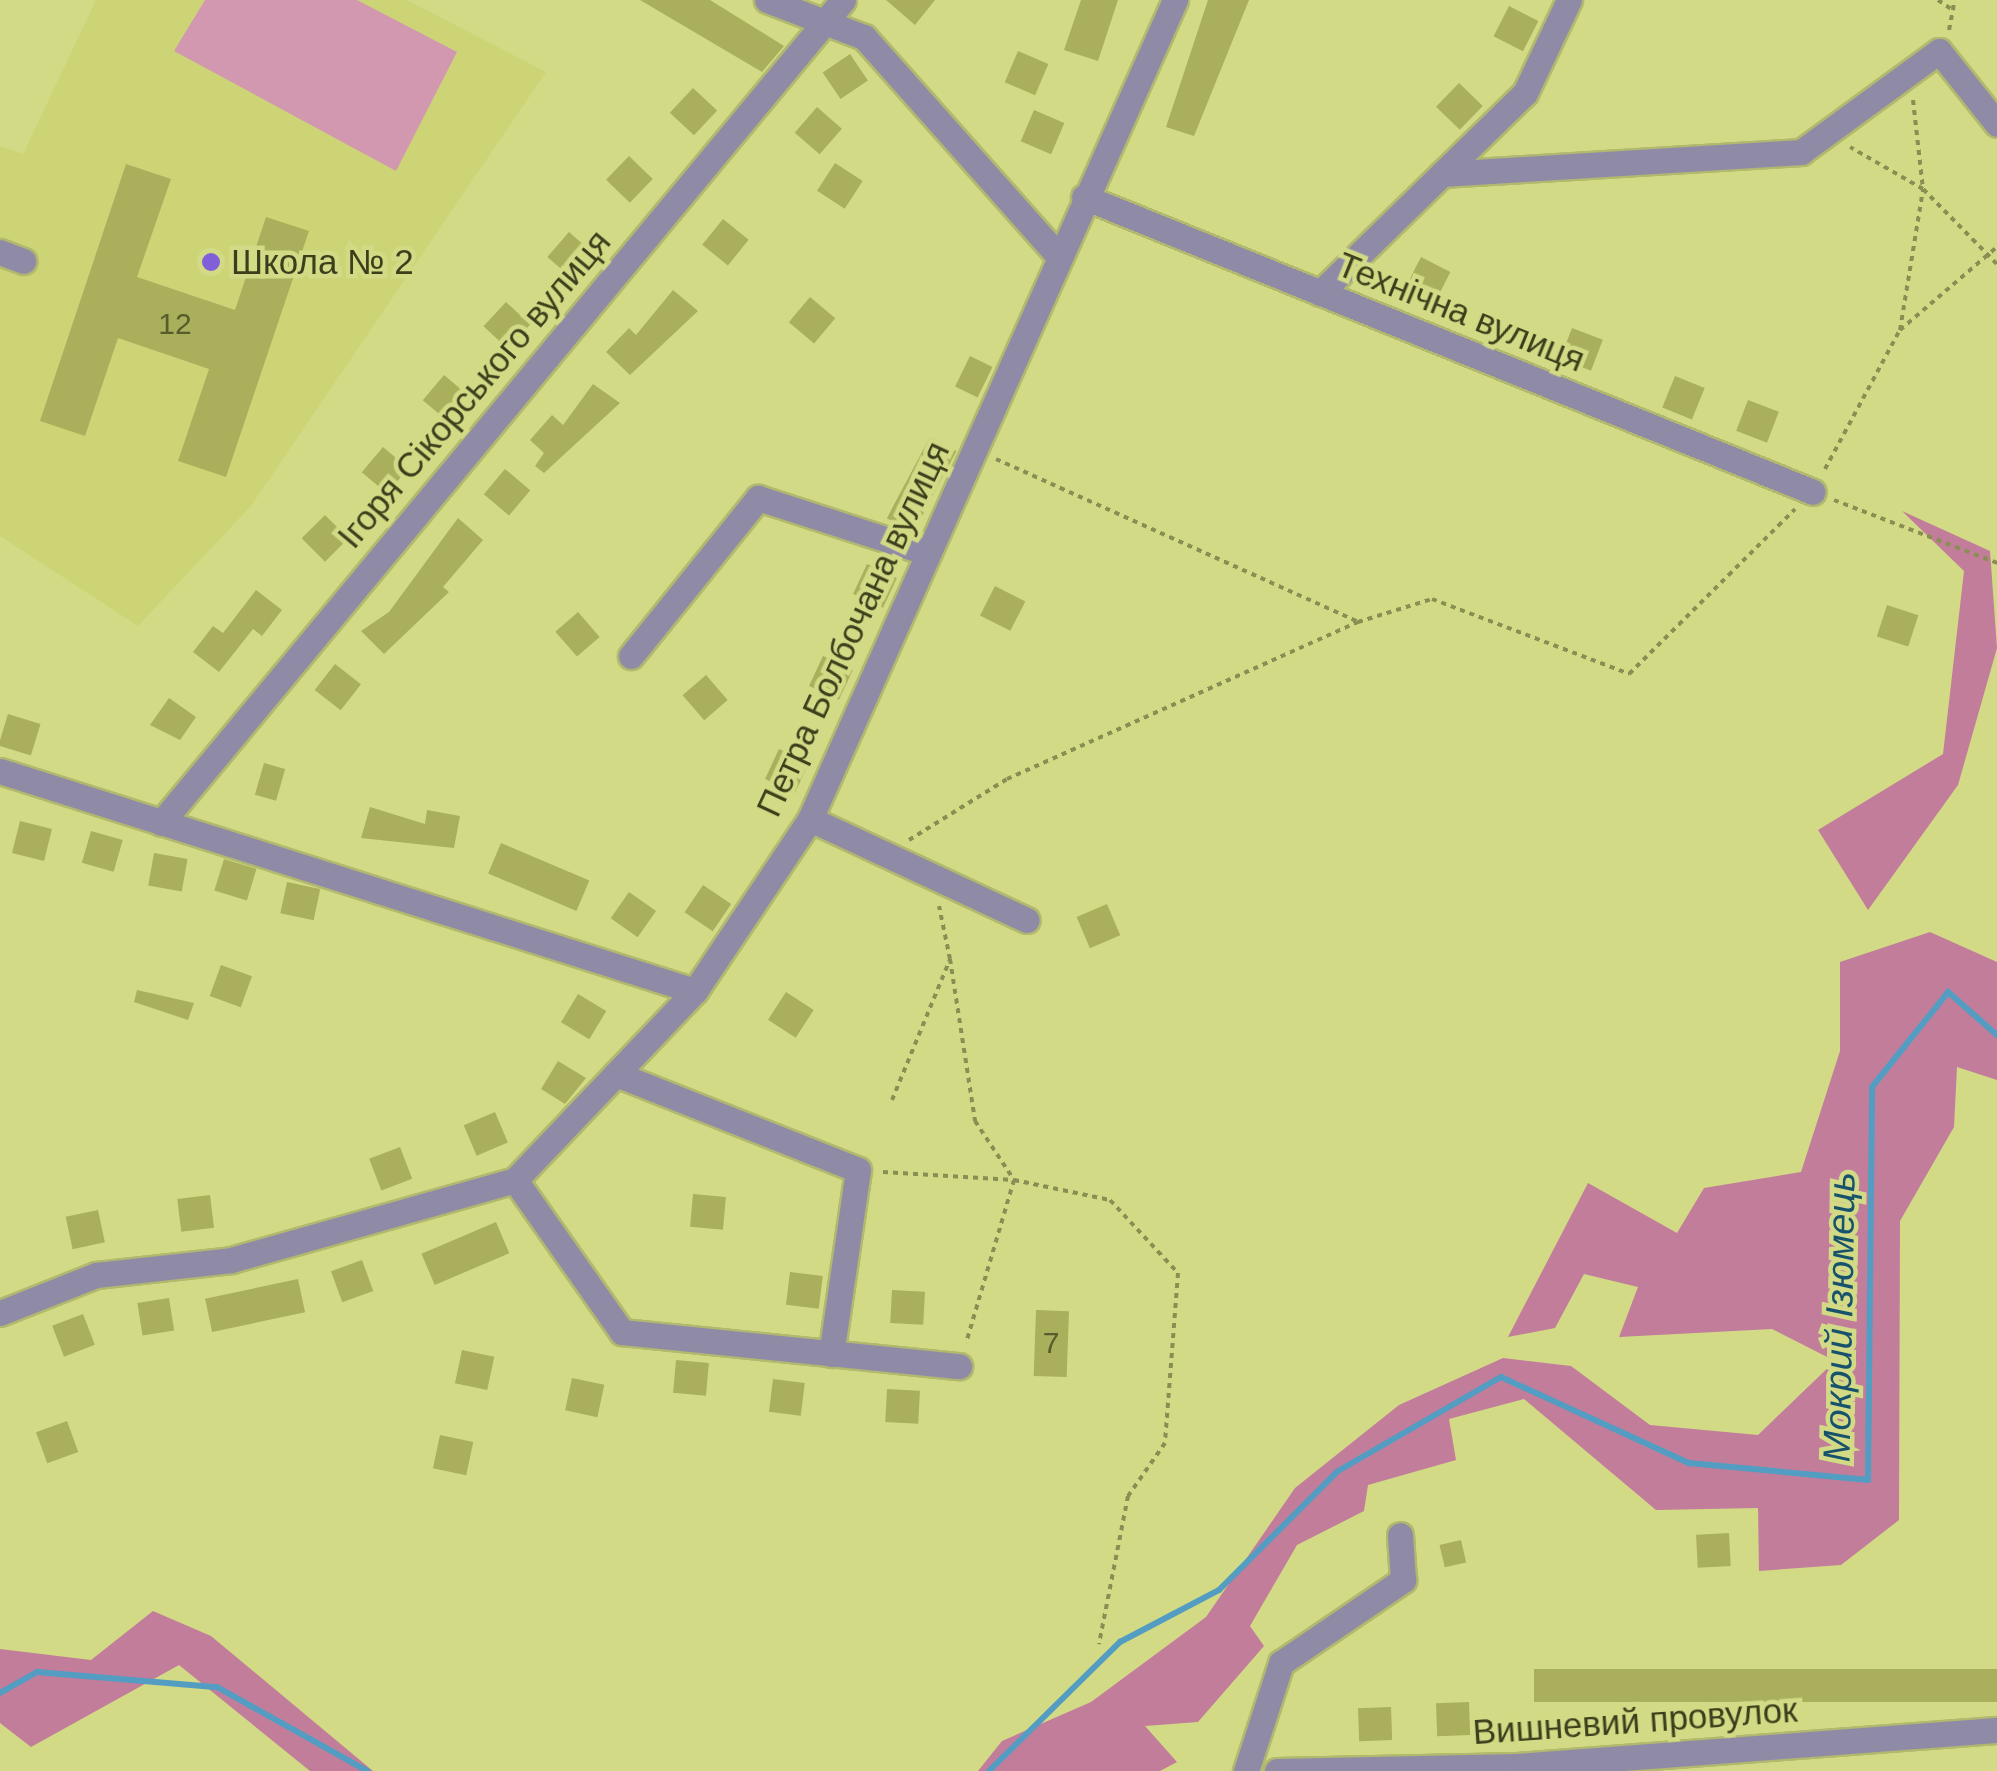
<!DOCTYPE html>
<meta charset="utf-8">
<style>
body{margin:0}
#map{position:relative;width:1997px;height:1771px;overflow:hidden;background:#d3da85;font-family:Arial,sans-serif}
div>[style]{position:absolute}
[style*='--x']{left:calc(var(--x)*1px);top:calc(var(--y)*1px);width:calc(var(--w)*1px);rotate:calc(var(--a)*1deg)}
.built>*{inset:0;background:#cdd476}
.green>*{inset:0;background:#d198b0}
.forest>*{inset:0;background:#c27d9b}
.stream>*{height:6px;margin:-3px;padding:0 3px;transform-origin:3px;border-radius:3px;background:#539dc3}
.building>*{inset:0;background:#a9af5b;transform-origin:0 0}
.path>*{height:4px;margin-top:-2px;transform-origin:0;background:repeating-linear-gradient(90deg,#898e52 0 5px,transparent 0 10px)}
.roads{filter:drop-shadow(2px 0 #b2b86e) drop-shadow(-2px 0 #b2b86e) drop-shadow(0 2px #b2b86e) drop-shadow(0 -2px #b2b86e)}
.minor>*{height:25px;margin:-12.5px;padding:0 12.5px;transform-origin:12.5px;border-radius:12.5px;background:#8f8ba7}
.dots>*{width:28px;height:28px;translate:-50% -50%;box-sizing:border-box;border:5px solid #d3da85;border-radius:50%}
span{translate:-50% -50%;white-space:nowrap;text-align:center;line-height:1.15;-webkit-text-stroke:9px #d3da85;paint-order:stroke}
.number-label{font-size:30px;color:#585b2c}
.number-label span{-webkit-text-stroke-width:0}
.poi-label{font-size:35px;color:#3d3f1c}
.left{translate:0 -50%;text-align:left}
.street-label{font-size:35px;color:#3d3f1c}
.water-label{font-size:38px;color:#17526d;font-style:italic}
</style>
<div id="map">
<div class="built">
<i style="clip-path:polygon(96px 0,407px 0,546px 72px,251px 506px,138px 626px,0 536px,0 146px,23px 154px)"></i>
</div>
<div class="green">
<i style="clip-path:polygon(205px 0,357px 0,457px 52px,396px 171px,174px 51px)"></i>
</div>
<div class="forest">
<i style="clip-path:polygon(1902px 511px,1990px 551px,1997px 648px,1958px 785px,1868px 910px,1818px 830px,1943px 754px,1964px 571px)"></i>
<i style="clip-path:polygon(1930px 932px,1997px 962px,1997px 1080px,1957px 1067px,1954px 1127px,1900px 1221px,1899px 1520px,1841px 1565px,1759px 1571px,1758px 1508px,1656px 1510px,1524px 1399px,1449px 1419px,1456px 1460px,1368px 1485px,1364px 1511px,1297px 1545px,1250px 1626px,1264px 1646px,1198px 1722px,1145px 1726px,1177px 1762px,1160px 1771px,978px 1771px,1002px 1741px,1091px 1702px,1206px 1617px,1295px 1488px,1399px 1405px,1503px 1358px,1571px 1366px,1650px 1425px,1758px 1435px,1835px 1361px,1772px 1329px,1619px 1337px,1638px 1287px,1584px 1274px,1555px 1328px,1508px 1337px,1588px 1183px,1677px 1233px,1704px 1188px,1801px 1172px,1840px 1051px,1840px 962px)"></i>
<i style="clip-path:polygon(153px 1611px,211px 1636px,373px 1771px,310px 1771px,179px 1665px,31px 1747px,0 1723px,0 1649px,91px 1660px)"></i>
</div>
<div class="stream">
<i style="--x:0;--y:1693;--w:43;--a:-29.6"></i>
<i style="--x:37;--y:1672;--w:181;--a:4.8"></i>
<i style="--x:217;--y:1687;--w:172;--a:29.2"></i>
<i style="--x:989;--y:1771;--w:184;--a:-44.6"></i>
<i style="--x:1120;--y:1642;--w:112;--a:-27.7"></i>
<i style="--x:1219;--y:1590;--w:168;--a:-45"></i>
<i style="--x:1338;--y:1471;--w:188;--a:-30"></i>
<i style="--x:1501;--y:1377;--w:207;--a:24.6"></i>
<i style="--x:1689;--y:1463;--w:180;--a:5.4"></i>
<i style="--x:1868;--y:1480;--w:393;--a:-89.4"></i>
<i style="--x:1872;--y:1087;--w:122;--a:-51.3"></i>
<i style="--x:1948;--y:992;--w:65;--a:41.3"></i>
</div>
<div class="building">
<i style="clip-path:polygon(640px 0,710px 0,784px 46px,762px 72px)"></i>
<i style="clip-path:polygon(886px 0,935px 0,915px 25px)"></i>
<i style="clip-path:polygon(1081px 0,1118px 0,1098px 61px,1064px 50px)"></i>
<i style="clip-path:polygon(1208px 0,1249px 0,1194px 136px,1166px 127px)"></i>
<i style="left:1509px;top:6px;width:33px;height:34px;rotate:27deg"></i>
<i style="left:1018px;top:51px;width:33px;height:34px;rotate:23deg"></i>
<i style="left:850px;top:54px;width:32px;height:33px;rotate:56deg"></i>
<i style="left:1459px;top:83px;width:33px;height:33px;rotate:44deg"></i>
<i style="left:693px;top:88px;width:33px;height:34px;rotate:43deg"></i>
<i style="left:817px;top:107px;width:33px;height:34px;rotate:41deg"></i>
<i style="left:1034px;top:110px;width:33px;height:34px;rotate:23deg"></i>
<i style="left:629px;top:156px;width:33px;height:33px;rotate:44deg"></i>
<i style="left:835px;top:163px;width:33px;height:33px;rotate:33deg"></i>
<i style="clip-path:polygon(126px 164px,171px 179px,137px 277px,235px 310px,266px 217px,309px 231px,226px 477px,178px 461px,209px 369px,118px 338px,85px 436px,40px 421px)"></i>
<i style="left:723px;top:219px;width:33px;height:33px;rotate:39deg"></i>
<i style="left:569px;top:232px;width:33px;height:33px;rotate:41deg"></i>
<i style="left:1421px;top:257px;width:33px;height:34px;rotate:27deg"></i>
<i style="clip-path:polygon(673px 290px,698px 311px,630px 375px,606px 352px,629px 328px,636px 335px)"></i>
<i style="left:810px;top:297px;width:33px;height:33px;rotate:40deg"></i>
<i style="left:506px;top:302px;width:33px;height:33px;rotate:43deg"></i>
<i style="left:1572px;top:328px;width:33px;height:33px;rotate:21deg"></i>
<i style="left:970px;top:356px;width:25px;height:34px;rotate:26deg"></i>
<i style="left:444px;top:375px;width:33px;height:33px;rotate:40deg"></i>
<i style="left:1675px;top:376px;width:32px;height:34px;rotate:22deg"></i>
<i style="clip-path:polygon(593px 384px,620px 403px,544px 473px,535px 466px,544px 453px,530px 440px,552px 415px,563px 425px)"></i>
<i style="left:1748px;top:400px;width:33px;height:33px;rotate:21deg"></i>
<i style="left:930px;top:437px;width:30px;height:92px;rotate:28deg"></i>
<i style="left:383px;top:447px;width:33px;height:33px;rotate:40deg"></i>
<i style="left:505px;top:469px;width:33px;height:33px;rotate:40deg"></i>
<i style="left:325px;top:515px;width:33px;height:33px;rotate:45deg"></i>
<i style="clip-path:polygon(458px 518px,483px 540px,443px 587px,449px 592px,384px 654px,361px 631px,389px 612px)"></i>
<i style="left:867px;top:564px;width:33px;height:33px;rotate:25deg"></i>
<i style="left:995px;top:586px;width:34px;height:33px;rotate:27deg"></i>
<i style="clip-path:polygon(256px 590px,282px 610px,262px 636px,253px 629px,219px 672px,193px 652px,213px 626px,223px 633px)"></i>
<i style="left:1887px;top:605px;width:33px;height:33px;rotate:18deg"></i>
<i style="left:578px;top:612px;width:33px;height:30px;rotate:49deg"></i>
<i style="left:823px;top:656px;width:33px;height:33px;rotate:25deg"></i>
<i style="left:335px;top:664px;width:33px;height:33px;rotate:38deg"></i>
<i style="left:706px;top:675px;width:33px;height:31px;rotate:49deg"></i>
<i style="clip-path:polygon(169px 698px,196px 717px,180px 740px,150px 725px)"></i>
<i style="left:8px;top:714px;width:34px;height:33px;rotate:17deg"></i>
<i style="left:779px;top:749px;width:33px;height:33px;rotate:25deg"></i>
<i style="left:264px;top:763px;width:22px;height:33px;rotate:16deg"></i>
<i style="clip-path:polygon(370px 807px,425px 824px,427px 810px,460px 816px,454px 848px,361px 838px)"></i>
<i style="left:20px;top:821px;width:33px;height:33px;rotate:14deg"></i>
<i style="left:91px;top:831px;width:33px;height:33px;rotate:16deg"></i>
<i style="left:501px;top:843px;width:96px;height:33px;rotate:23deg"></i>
<i style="left:154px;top:853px;width:34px;height:33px;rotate:10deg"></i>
<i style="left:224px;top:859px;width:34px;height:33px;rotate:17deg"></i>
<i style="left:287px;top:882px;width:34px;height:32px;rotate:12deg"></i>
<i style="left:703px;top:885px;width:34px;height:33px;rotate:34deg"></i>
<i style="left:629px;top:892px;width:33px;height:32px;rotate:35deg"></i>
<i style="left:1107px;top:904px;width:34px;height:33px;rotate:67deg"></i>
<i style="left:221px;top:965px;width:33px;height:33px;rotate:20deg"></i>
<i style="clip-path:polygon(137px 990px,194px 1003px,188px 1020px,134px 1002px)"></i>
<i style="left:786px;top:992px;width:33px;height:33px;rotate:33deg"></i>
<i style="left:578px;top:994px;width:33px;height:33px;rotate:31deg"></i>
<i style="clip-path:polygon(558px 1061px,586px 1078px,565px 1104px,541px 1089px)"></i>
<i style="left:495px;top:1112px;width:33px;height:34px;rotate:67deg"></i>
<i style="left:400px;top:1147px;width:34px;height:33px;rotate:69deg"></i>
<i style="left:693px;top:1194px;width:33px;height:33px;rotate:5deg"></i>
<i style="left:210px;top:1195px;width:33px;height:33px;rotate:83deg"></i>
<i style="left:98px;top:1210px;width:33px;height:33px;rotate:78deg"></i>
<i style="left:496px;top:1222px;width:34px;height:81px;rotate:67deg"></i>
<i style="left:362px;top:1260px;width:33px;height:33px;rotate:70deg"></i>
<i style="left:790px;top:1272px;width:33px;height:33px;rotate:7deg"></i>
<i style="left:298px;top:1279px;width:34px;height:95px;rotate:78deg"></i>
<i style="left:892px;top:1290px;width:33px;height:33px;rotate:3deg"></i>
<i style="left:169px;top:1298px;width:33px;height:32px;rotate:81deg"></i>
<i style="left:1036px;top:1310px;width:33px;height:66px;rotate:2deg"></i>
<i style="left:83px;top:1314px;width:33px;height:33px;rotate:69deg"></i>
<i style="left:462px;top:1350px;width:33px;height:34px;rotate:12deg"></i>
<i style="left:676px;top:1360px;width:33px;height:33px;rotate:5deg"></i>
<i style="left:572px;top:1378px;width:33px;height:33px;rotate:12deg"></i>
<i style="left:773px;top:1379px;width:32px;height:33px;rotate:7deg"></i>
<i style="left:887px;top:1389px;width:33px;height:33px;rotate:3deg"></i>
<i style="left:67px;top:1421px;width:33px;height:33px;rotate:70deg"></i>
<i style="left:440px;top:1435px;width:34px;height:34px;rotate:12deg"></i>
<i style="left:1729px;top:1533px;width:33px;height:33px;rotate:87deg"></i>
<i style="left:1461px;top:1540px;width:23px;height:22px;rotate:77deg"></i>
<i style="left:1997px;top:1669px;width:33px;height:463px;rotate:90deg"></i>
<i style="left:1469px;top:1702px;width:33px;height:33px;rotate:88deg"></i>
<i style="left:1391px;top:1707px;width:33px;height:33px;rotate:88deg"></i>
</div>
<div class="path">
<i style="--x:1938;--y:0;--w:18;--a:34"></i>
<i style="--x:1953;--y:10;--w:10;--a:-84"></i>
<i style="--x:1949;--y:30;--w:20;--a:-79"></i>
<i style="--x:1913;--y:100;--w:90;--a:83.6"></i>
<i style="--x:1923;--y:189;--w:105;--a:45.4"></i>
<i style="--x:1900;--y:330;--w:128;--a:-40.6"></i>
<i style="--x:996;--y:459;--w:397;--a:24.2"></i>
<i style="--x:1358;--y:622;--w:77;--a:-17.3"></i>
<i style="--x:1432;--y:599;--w:211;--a:20.8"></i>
<i style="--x:1629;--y:674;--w:234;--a:-44.8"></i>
<i style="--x:1825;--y:469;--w:158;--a:-61.7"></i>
<i style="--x:1900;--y:330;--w:143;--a:-80.7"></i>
<i style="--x:1923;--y:189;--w:84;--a:-150.1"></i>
<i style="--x:1834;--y:500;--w:175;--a:21.1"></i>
<i style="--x:909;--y:840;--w:115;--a:-31.9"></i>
<i style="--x:1007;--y:779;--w:385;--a:-24.1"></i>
<i style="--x:950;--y:959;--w:164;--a:81.2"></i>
<i style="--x:975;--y:1121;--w:71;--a:56.5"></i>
<i style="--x:1014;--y:1180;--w:98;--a:11.8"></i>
<i style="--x:1110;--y:1200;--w:100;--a:47"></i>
<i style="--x:1178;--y:1273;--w:170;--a:94.4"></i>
<i style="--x:1165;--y:1443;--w:65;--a:124.9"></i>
<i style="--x:1128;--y:1496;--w:151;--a:101.1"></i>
<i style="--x:892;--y:1100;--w:152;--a:-67.6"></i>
<i style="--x:950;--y:959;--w:54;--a:-101.7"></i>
<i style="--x:883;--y:1172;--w:131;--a:3.5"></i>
<i style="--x:1014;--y:1180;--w:170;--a:106.4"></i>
</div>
<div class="roads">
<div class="minor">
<i style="--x:767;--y:0;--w:104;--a:20.9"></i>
<i style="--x:864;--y:37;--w:294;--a:48.4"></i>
<i style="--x:1442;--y:174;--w:360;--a:-3.5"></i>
<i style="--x:1801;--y:152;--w:171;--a:-36.2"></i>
<i style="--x:1939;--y:51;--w:93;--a:51.5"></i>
<i style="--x:1084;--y:197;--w:786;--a:22.03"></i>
<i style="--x:0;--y:252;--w:25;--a:21"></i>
<i style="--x:1320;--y:293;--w:286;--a:-44.3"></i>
<i style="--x:1525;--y:93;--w:103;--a:-64.7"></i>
<i style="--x:631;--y:656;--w:203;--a:-51.2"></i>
<i style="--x:758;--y:498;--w:176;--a:17.9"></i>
<i style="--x:0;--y:771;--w:729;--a:17.57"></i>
<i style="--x:695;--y:991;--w:207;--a:-56.2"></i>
<i style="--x:810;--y:819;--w:897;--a:-65.98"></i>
<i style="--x:810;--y:819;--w:239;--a:25"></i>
<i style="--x:161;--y:823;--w:1069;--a:-50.35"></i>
<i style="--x:616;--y:1074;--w:260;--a:21.6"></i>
<i style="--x:858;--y:1170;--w:186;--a:98.3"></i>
<i style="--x:515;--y:1180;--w:186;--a:54.9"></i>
<i style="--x:622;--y:1332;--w:339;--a:5.8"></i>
<i style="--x:0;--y:1313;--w:103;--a:-21.6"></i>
<i style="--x:96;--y:1275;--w:136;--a:-6.3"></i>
<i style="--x:231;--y:1260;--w:295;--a:-15.7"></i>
<i style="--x:515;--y:1180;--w:261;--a:-46.4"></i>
<i style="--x:1246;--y:1771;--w:114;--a:-72"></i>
<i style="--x:1281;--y:1663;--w:148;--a:-34.2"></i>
<i style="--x:1403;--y:1580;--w:45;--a:-93.8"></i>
<i style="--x:1277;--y:1771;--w:239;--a:-1.2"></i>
<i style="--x:1516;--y:1766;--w:482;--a:-4.3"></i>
</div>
</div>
<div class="dots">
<i style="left:211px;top:262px;background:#805fd9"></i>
</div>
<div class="number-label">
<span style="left:175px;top:324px">12</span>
<span style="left:1051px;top:1343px">7</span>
</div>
<div class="poi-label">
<span class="left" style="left:231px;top:262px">Школа № 2</span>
</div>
<div class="street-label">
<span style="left:1461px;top:312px;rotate:22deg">Технічна вулиця</span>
<span style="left:474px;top:389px;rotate:-50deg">Ігоря Сікорського вулиця</span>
<span style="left:853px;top:629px;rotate:-65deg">Петра Болбочана вулиця</span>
<span style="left:1635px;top:1721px;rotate:-4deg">Вишневий провулок</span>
</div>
<div class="water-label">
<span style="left:1840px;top:1317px;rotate:-89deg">Мокрий Ізюмець</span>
</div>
</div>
